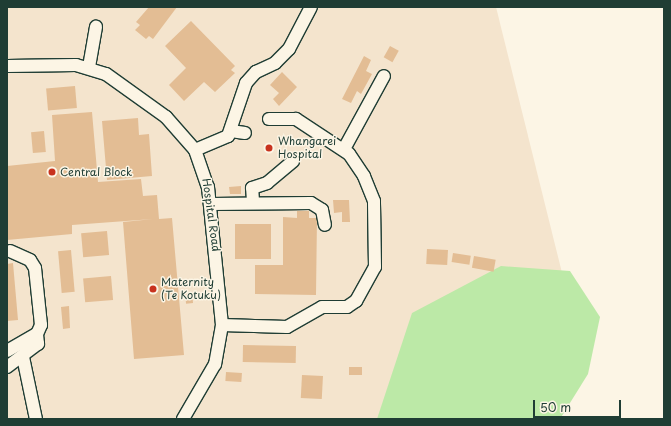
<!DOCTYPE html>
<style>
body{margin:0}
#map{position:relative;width:671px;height:426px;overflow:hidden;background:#fcf5e5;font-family:"Playpen Sans",sans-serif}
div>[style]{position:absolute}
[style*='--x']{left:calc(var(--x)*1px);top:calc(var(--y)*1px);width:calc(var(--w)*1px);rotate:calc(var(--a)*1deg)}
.built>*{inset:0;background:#f4e4cd}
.green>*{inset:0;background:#bce9a7}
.building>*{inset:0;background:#e3bd94;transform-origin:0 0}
.roads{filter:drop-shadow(1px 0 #1f3d34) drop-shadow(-1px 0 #1f3d34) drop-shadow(0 1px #1f3d34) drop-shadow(0 -1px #1f3d34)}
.minor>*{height:12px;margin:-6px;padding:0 6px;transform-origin:6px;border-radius:6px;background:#fcf5e5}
.dots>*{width:11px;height:11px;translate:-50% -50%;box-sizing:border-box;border:2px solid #fcf5e5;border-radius:50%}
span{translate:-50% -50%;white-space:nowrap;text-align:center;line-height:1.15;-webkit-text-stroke:3px #fcf5e5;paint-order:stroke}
.poi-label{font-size:11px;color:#1f3d34}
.left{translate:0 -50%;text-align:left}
.street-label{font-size:11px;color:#1f3d34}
.frame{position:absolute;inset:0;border:8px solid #1f3d34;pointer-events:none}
.scale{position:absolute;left:533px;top:400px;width:88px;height:18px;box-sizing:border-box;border:2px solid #1f3d34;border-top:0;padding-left:5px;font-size:12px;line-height:14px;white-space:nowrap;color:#1f3d34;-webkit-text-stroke:3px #fcf5e5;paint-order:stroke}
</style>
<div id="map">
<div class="built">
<i style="clip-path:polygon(7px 7px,496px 7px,566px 289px,542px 419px,7px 419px)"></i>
</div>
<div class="green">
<i style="clip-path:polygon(501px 266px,570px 271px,600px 317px,588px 374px,560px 419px,377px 419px,412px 313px)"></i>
</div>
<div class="building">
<i style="clip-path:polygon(149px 7px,177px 7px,153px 39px,149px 36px,146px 39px,135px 30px,140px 25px,136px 22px)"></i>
<i style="clip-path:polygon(191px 21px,235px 66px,231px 70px,235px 73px,215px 92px,204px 82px,184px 101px,169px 85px,186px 68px,165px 46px)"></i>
<i style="left:390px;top:46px;width:10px;height:13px;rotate:29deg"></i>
<i style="clip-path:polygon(364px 56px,371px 60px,366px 71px,372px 74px,361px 94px,357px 91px,351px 103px,342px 99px)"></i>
<i style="clip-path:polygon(282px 72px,297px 87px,279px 106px,273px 99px,279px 93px,270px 85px)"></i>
<i style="left:75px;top:86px;width:22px;height:29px;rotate:85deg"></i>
<i style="clip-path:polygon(92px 112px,98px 182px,141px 179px,143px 196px,157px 195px,159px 219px,172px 218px,184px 355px,134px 359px,123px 222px,153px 219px,72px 225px,72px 234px,7px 240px,7px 166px,55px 161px,52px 115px)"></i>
<i style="clip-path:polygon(138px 118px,139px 135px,149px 134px,152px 176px,107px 180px,102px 121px)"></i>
<i style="left:44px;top:131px;width:21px;height:13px;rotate:85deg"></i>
<i style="clip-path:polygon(241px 186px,241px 194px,230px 194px,229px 187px)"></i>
<i style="clip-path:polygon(333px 200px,349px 200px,350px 222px,342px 222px,342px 212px,334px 213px)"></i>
<i style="clip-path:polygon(297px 211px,309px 211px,309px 218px,317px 218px,316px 295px,255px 294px,255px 265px,283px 265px,283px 217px,297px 218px)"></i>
<i style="left:235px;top:224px;width:36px;height:35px"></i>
<i style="left:107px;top:231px;width:24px;height:26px;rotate:85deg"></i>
<i style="left:427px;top:249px;width:21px;height:15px;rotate:3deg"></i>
<i style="left:71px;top:250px;width:42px;height:13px;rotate:85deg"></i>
<i style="left:453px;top:253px;width:18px;height:9px;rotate:9deg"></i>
<i style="left:474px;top:256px;width:22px;height:12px;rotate:10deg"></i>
<i style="clip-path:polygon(13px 263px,18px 320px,7px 321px,7px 264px)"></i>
<i style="left:111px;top:276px;width:24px;height:28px;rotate:85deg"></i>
<i style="left:192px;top:293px;width:10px;height:7px;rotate:84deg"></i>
<i style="clip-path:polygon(69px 306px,70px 328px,63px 329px,61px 307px)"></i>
<i style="left:243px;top:345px;width:53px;height:17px;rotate:1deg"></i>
<i style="left:349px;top:367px;width:13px;height:8px"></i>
<i style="left:226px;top:372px;width:16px;height:9px;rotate:4deg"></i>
<i style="left:302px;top:375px;width:21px;height:23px;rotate:3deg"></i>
</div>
<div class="roads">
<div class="minor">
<i style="--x:7;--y:66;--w:69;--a:-0.8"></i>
<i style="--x:76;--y:65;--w:31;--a:17"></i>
<i style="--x:106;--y:74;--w:74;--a:35.6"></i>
<i style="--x:166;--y:117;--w:44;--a:48.7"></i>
<i style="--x:195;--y:150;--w:39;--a:71"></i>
<i style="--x:208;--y:187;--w:139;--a:84.2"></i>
<i style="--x:222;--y:325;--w:40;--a:100"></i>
<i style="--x:215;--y:364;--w:64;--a:120.2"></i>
<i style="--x:89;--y:67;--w:41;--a:-80.1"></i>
<i style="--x:231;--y:131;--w:14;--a:8"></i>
<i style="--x:344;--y:149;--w:83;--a:-61.3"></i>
<i style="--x:195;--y:150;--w:36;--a:-23"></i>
<i style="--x:228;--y:136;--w:56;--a:-71.2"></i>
<i style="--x:246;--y:83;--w:15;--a:-48"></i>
<i style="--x:256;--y:72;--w:21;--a:-25"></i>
<i style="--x:275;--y:63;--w:20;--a:-45"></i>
<i style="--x:289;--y:49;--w:47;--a:-62.4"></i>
<i style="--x:253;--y:201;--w:13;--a:-94"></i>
<i style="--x:252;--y:188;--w:16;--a:-18"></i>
<i style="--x:267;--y:183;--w:34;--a:-40"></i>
<i style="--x:211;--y:204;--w:100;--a:-0.6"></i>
<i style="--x:311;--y:203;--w:13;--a:32"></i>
<i style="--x:322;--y:210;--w:15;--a:79"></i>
<i style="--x:222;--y:325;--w:65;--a:1.8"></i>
<i style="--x:287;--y:327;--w:40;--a:-29.7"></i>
<i style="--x:322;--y:307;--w:25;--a:0"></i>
<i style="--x:347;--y:307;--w:11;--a:-34"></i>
<i style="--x:356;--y:301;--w:39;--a:-61"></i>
<i style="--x:375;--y:267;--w:66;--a:-90.9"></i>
<i style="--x:374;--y:201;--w:27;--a:-112"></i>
<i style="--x:364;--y:176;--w:27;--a:-124"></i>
<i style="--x:349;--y:154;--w:64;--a:-146.6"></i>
<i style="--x:296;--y:119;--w:27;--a:180"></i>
<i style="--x:7;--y:351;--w:34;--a:-30"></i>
<i style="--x:37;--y:334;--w:10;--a:-66"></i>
<i style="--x:41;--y:325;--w:57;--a:-96"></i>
<i style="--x:35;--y:268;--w:9;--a:-122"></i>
<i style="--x:30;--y:260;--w:22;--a:-156"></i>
<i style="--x:23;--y:357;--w:63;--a:78.2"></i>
<i style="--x:7;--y:367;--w:39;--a:-37"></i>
<i style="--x:38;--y:344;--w:10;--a:-96"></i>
</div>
</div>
<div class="dots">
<i style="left:269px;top:148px;background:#c8321e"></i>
<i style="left:52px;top:172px;background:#c8321e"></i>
<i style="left:153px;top:289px;background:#c8321e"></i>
</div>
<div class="poi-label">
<span class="left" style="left:278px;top:148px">Whangarei<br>Hospital</span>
<span class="left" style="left:60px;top:172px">Central Block</span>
<span class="left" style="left:161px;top:289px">Maternity<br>(Te Kotuku)</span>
</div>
<div class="street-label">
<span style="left:211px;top:215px;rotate:82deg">Hospital Road</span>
</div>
<div class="frame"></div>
<div class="scale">50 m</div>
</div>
